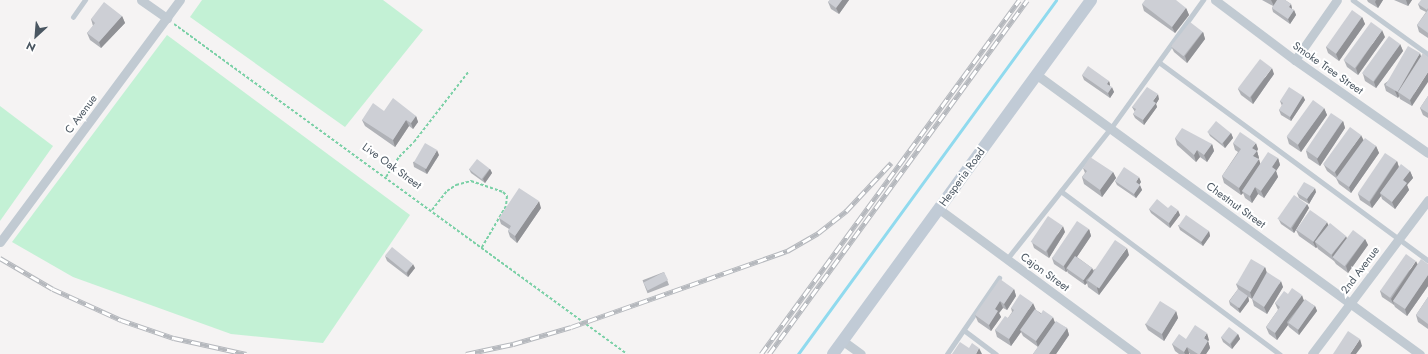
<!DOCTYPE html>
<style>
body{margin:0}
#map{position:relative;width:1428px;height:354px;overflow:hidden;background:#f5f3f3;font-family:Jost,sans-serif}
div>[style]{position:absolute}
[style*='--x']{left:calc(var(--x)*1px);top:calc(var(--y)*1px);width:calc(var(--w)*1px);rotate:calc(var(--a)*1deg)}
.green>*{inset:0;background:#c3f1d5}
.stream>*{height:3px;margin:-1.5px;padding:0 1.5px;transform-origin:1.5px;border-radius:1.5px;background:#90daee}
.path>*{height:2px;margin-top:-1px;transform-origin:0;background:repeating-linear-gradient(90deg,#7ad0a6 0 3px,transparent 0 5px)}
.lane>*{height:4.5px;margin:-2.25px;padding:0 2.25px;transform-origin:2.25px;border-radius:2.25px;background:#c1cad2}
.street>*{height:9px;margin:-4.5px;padding:0 4.5px;transform-origin:4.5px;border-radius:4.5px;background:#c1cad2}
.secondary>*{height:12px;margin:-6px;padding:0 6px;transform-origin:6px;border-radius:6px;background:#c1cbd6}
.rail>*{height:4.5px;margin-top:-2.25px;transform-origin:0;background:repeating-linear-gradient(90deg,#fff 0 9px,#b5b8bd 0 18px);box-sizing:border-box;border-block:1px solid #b5b8bd}
.wall>*{inset:0;background:#b0b2b7;transform-origin:0 0}
.shaded-wall>*{inset:0;background:#909195}
.building>*{inset:0;background:#cdcfd5;transform-origin:0 0}
span{translate:-50% -50%;white-space:nowrap;text-align:center;line-height:1.15;-webkit-text-stroke:4px #fff;paint-order:stroke}
.street-label{font-size:11px;color:#4a5661}
.north{position:absolute;left:16px;top:16px;width:40px;height:40px;-webkit-text-stroke:3px #fff;paint-order:stroke;rotate:206deg;font-size:11px;font-weight:700;line-height:16px;text-align:center;color:#4a5661}
.north::after{content:'';display:block;margin:auto;width:14px;height:18px;background:#4a5661;clip-path:polygon(50% 0,100% 100%,50% 72%,0 100%)}
</style>
<div id="map">
<div class="green">
<i style="clip-path:polygon(202px 0,383px 0,423px 30px,345px 127px,190px 17px)"></i>
<i style="clip-path:polygon(167px 35px,410px 215px,323px 343px,231px 334px,73px 277px,12px 242px)"></i>
<i style="clip-path:polygon(0 106px,53px 146px,0 221px)"></i>
</div>
<div class="stream">
<i style="--x:798;--y:354;--w:438;--a:-53.9"></i>
</div>
<div class="path">
<i style="--x:174;--y:24;--w:560;--a:36.07"></i>
<i style="--x:386;--y:177;--w:24;--a:-57"></i>
<i style="--x:399;--y:157;--w:21;--a:-45"></i>
<i style="--x:414;--y:142;--w:90;--a:-52.2"></i>
<i style="--x:432;--y:210;--w:24;--a:-52"></i>
<i style="--x:447;--y:191;--w:11;--a:-34"></i>
<i style="--x:456;--y:185;--w:16;--a:-15"></i>
<i style="--x:471;--y:181;--w:34;--a:19"></i>
<i style="--x:503;--y:192;--w:6;--a:45"></i>
<i style="--x:507;--y:196;--w:10;--a:96"></i>
<i style="--x:506;--y:206;--w:48;--a:120.3"></i>
</div>
<div class="lane">
<i style="--x:1353;--y:0;--w:92;--a:35.8"></i>
<i style="--x:73;--y:17;--w:21;--a:-55"></i>
<i style="--x:1159;--y:62;--w:334;--a:36.4"></i>
<i style="--x:1061;--y:191;--w:273;--a:36.7"></i>
<i style="--x:1007;--y:259;--w:167;--a:-51.6"></i>
<i style="--x:1111;--y:128;--w:158;--a:-54.3"></i>
<i style="--x:964;--y:330;--w:40;--a:37"></i>
<i style="--x:947;--y:354;--w:92;--a:-55.6"></i>
</div>
<div class="street">
<i style="--x:141;--y:0;--w:32;--a:35"></i>
<i style="--x:1215;--y:0;--w:100;--a:36.9"></i>
<i style="--x:1295;--y:60;--w:162;--a:35"></i>
<i style="--x:1295;--y:60;--w:73;--a:-55"></i>
<i style="--x:1037;--y:75;--w:474;--a:36.1"></i>
<i style="--x:939;--y:209;--w:245;--a:36.4"></i>
<i style="--x:0;--y:242;--w:302;--a:-53.4"></i>
<i style="--x:843;--y:341;--w:22;--a:36"></i>
<i style="--x:1312;--y:354;--w:193;--a:-53"></i>
</div>
<div class="secondary">
<i style="--x:833;--y:354;--w:438;--a:-53.9"></i>
</div>
<div class="rail">
<i style="--x:0;--y:258;--w:61;--a:30.3"></i>
<i style="--x:53;--y:289;--w:75;--a:24.5"></i>
<i style="--x:121;--y:320;--w:56;--a:18.8"></i>
<i style="--x:174;--y:338;--w:74;--a:12.5"></i>
<i style="--x:466;--y:354;--w:48;--a:-12"></i>
<i style="--x:513;--y:344;--w:60;--a:-16.3"></i>
<i style="--x:571;--y:327;--w:229;--a:-19.4"></i>
<i style="--x:787;--y:251;--w:36;--a:-30"></i>
<i style="--x:818;--y:233;--w:36;--a:-38"></i>
<i style="--x:846;--y:211;--w:66;--a:-46.8"></i>
<i style="--x:761;--y:354;--w:438;--a:-53.9"></i>
<i style="--x:769;--y:354;--w:438;--a:-53.9"></i>
</div>
<div class="wall">
<i style="clip-path:polygon(830px 0,849px 0,839px 14px,831px 9px,828px 2px)"></i>
<i style="clip-path:polygon(1262px 0,1285px 0,1291px 4px,1292px 9px,1294px 10px,1296px 15px,1290px 24px,1273px 12px,1272px 8px,1273px 6px)"></i>
<i style="clip-path:polygon(1367px 0,1383px 0,1378px 8px,1368px 2px)"></i>
<i style="clip-path:polygon(1394px 0,1412px 0,1408px 6px)"></i>
<i style="clip-path:polygon(1428px 0,1428px 38px,1419px 32px,1417px 25px,1426px 12px,1420px 9px,1418px 4px)"></i>
<i style="clip-path:polygon(1142px 4px,1186px 8px,1189px 15px,1175px 33px,1144px 11px)"></i>
<i style="clip-path:polygon(122px 16px,125px 23px,101px 48px,90px 40px,87px 33px,93px 26px,91px 19px)"></i>
<i style="clip-path:polygon(1362px 17px,1365px 24px,1339px 61px,1328px 53px,1326px 47px)"></i>
<i style="clip-path:polygon(1203px 32px,1205px 39px,1187px 63px,1174px 52px,1171px 46px)"></i>
<i style="clip-path:polygon(1385px 37px,1358px 75px,1347px 67px,1344px 60px)"></i>
<i style="clip-path:polygon(1400px 44px,1403px 51px,1376px 88px,1365px 81px,1363px 74px)"></i>
<i style="clip-path:polygon(1421px 57px,1412px 106px,1400px 99px,1399px 96px,1398px 98px,1386px 91px,1384px 84px)"></i>
<i style="clip-path:polygon(1274px 74px,1253px 104px,1241px 95px,1238px 89px)"></i>
<i style="clip-path:polygon(1082px 75px,1109px 81px,1110px 85px,1110px 86px,1114px 92px,1110px 98px,1084px 80px)"></i>
<i style="clip-path:polygon(1303px 96px,1305px 100px,1291px 121px,1281px 115px,1279px 110px,1282px 106px,1280px 101px)"></i>
<i style="clip-path:polygon(1428px 96px,1428px 118px,1423px 115px,1420px 108px)"></i>
<i style="clip-path:polygon(1159px 99px,1156px 104px,1157px 107px,1144px 125px,1135px 118px,1133px 114px,1135px 112px,1132px 107px)"></i>
<i style="clip-path:polygon(1324px 108px,1327px 115px,1301px 152px,1289px 144px,1287px 137px)"></i>
<i style="clip-path:polygon(384px 111px,416px 116px,418px 122px,413px 129px,409px 126px,395px 147px,365px 126px,362px 120px)"></i>
<i style="clip-path:polygon(1343px 121px,1345px 128px,1320px 166px,1308px 158px,1306px 151px)"></i>
<i style="clip-path:polygon(1208px 132px,1231px 133px,1233px 138px,1225px 148px,1210px 136px)"></i>
<i style="clip-path:polygon(1175px 138px,1212px 144px,1214px 151px,1207px 162px,1200px 157px,1196px 162px,1177px 145px)"></i>
<i style="clip-path:polygon(1363px 140px,1376px 146px,1379px 153px,1351px 193px,1339px 184px,1336px 178px,1327px 171px,1324px 165px)"></i>
<i style="clip-path:polygon(1233px 143px,1258px 149px,1257px 151px,1259px 158px,1258px 159px,1260px 164px,1278px 158px,1280px 165px,1276px 171px,1278px 177px,1264px 198px,1258px 194px,1252px 203px,1245px 198px,1243px 193px,1241px 195px,1224px 183px,1222px 176px,1238px 152px,1235px 150px)"></i>
<i style="clip-path:polygon(439px 155px,427px 174px,414px 167px,413px 162px)"></i>
<i style="clip-path:polygon(1397px 161px,1399px 167px,1410px 171px,1413px 178px,1407px 185px,1409px 190px,1395px 209px,1382px 199px,1381px 196px,1372px 208px,1360px 200px,1358px 194px)"></i>
<i style="clip-path:polygon(1083px 168px,1113px 172px,1116px 178px,1102px 197px,1084px 184px,1082px 177px,1085px 173px)"></i>
<i style="clip-path:polygon(469px 169px,490px 169px,492px 173px,485px 183px,471px 173px)"></i>
<i style="clip-path:polygon(1115px 181px,1141px 182px,1139px 184px,1142px 190px,1136px 198px,1117px 185px)"></i>
<i style="clip-path:polygon(1316px 192px,1309px 204px,1299px 198px,1297px 193px)"></i>
<i style="clip-path:polygon(1307px 204px,1309px 208px,1294px 233px,1281px 224px,1279px 220px)"></i>
<i style="clip-path:polygon(541px 208px,517px 243px,510px 237px,508px 231px,509px 229px,501px 224px,499px 218px)"></i>
<i style="clip-path:polygon(1149px 209px,1180px 215px,1170px 228px,1151px 213px)"></i>
<i style="clip-path:polygon(1178px 225px,1209px 231px,1210px 236px,1203px 246px,1180px 230px)"></i>
<i style="clip-path:polygon(1328px 225px,1347px 238px,1365px 239px,1368px 245px,1348px 273px,1336px 264px,1334px 261px,1318px 249px,1317px 247px,1316px 248px,1299px 236px,1296px 230px)"></i>
<i style="clip-path:polygon(1089px 229px,1091px 236px,1077px 257px,1092px 268px,1093px 270px,1129px 255px,1099px 295px,1088px 287px,1087px 283px,1085px 285px,1068px 273px,1067px 271px,1066px 272px,1054px 264px,1052px 258px)"></i>
<i style="clip-path:polygon(1065px 232px,1049px 258px,1034px 248px,1032px 242px)"></i>
<i style="clip-path:polygon(385px 256px,415px 268px,408px 277px,387px 261px)"></i>
<i style="clip-path:polygon(1418px 264px,1428px 264px,1428px 286px,1407px 316px,1395px 307px,1394px 305px,1382px 297px,1380px 291px)"></i>
<i style="clip-path:polygon(1265px 267px,1267px 273px,1283px 287px,1267px 314px,1254px 306px,1252px 299px,1244px 294px,1248px 296px,1249px 301px,1240px 313px,1230px 305px,1229px 301px,1238px 289px,1236px 284px)"></i>
<i style="left:664px;top:272px;width:14px;height:23px;rotate:69deg"></i>
<i style="clip-path:polygon(1014px 289px,1016px 296px,1007px 310px,1003px 308px,999px 313px,1001px 317px,991px 331px,978px 322px,975px 315px)"></i>
<i style="clip-path:polygon(1288px 294px,1304px 300px,1315px 306px,1317px 311px,1299px 335px,1289px 327px,1288px 325px,1277px 340px,1269px 334px,1266px 327px,1278px 310px,1275px 303px)"></i>
<i style="clip-path:polygon(1428px 297px,1428px 329px,1418px 322px,1416px 315px)"></i>
<i style="clip-path:polygon(1011px 308px,1036px 310px,1055px 322px,1067px 328px,1069px 335px,1056px 354px,1033px 354px,1038px 347px,1023px 336px,1021px 332px,1011px 346px,997px 337px,995px 330px,1008px 318px,1012px 312px)"></i>
<i style="clip-path:polygon(1176px 311px,1178px 318px,1164px 341px,1148px 330px,1145px 324px)"></i>
<i style="clip-path:polygon(1238px 334px,1240px 339px,1232px 349px,1223px 342px,1221px 337px)"></i>
<i style="clip-path:polygon(1186px 339px,1209px 340px,1208px 341px,1210px 348px,1206px 354px,1190px 354px,1189px 353px,1189px 354px,1179px 354px,1175px 351px,1172px 344px)"></i>
</div>
<div class="shaded-wall">
<i style="clip-path:polygon(842px 0,849px 0,839px 14px,836px 8px)"></i>
<i style="clip-path:polygon(1271px 0,1278px 0,1274px 6px)"></i>
<i style="clip-path:polygon(1376px 0,1383px 0,1378px 8px,1375px 2px)"></i>
<i style="clip-path:polygon(1406px 0,1412px 0,1408px 6px)"></i>
<i style="clip-path:polygon(1291px 4px,1292px 9px,1291px 11px,1289px 7px)"></i>
<i style="clip-path:polygon(1186px 8px,1189px 15px,1175px 33px,1172px 27px)"></i>
<i style="clip-path:polygon(1294px 10px,1296px 15px,1290px 24px,1288px 19px)"></i>
<i style="clip-path:polygon(122px 16px,125px 23px,101px 48px,99px 42px)"></i>
<i style="clip-path:polygon(1362px 17px,1365px 24px,1339px 61px,1336px 54px)"></i>
<i style="clip-path:polygon(1382px 30px,1385px 37px,1358px 75px,1356px 68px)"></i>
<i style="clip-path:polygon(1203px 32px,1205px 39px,1187px 63px,1185px 56px)"></i>
<i style="clip-path:polygon(1400px 44px,1403px 51px,1376px 88px,1374px 82px)"></i>
<i style="clip-path:polygon(1420px 53px,1422px 60px,1398px 92px,1399px 96px,1398px 98px,1395px 91px)"></i>
<i style="clip-path:polygon(1272px 68px,1274px 74px,1253px 104px,1251px 97px)"></i>
<i style="clip-path:polygon(1428px 72px,1428px 82px,1412px 106px,1410px 100px)"></i>
<i style="clip-path:polygon(1109px 81px,1110px 85px,1108px 88px,1107px 84px)"></i>
<i style="clip-path:polygon(1112px 87px,1114px 92px,1110px 98px,1108px 93px)"></i>
<i style="clip-path:polygon(1158px 94px,1159px 99px,1156px 104px,1157px 107px,1144px 125px,1143px 120px,1153px 101px)"></i>
<i style="clip-path:polygon(1303px 96px,1305px 100px,1291px 121px,1290px 117px)"></i>
<i style="clip-path:polygon(1324px 108px,1327px 115px,1301px 152px,1298px 145px)"></i>
<i style="clip-path:polygon(416px 116px,418px 122px,413px 129px,411px 123px)"></i>
<i style="clip-path:polygon(406px 120px,409px 126px,395px 147px,393px 140px)"></i>
<i style="clip-path:polygon(1343px 121px,1345px 128px,1320px 166px,1317px 159px)"></i>
<i style="clip-path:polygon(1231px 133px,1233px 138px,1225px 148px,1223px 143px)"></i>
<i style="clip-path:polygon(1361px 135px,1364px 141px,1338px 179px,1335px 172px)"></i>
<i style="clip-path:polygon(1256px 143px,1258px 149px,1257px 151px,1259px 158px,1256px 163px,1253px 156px,1252px 148px)"></i>
<i style="clip-path:polygon(1212px 144px,1214px 151px,1207px 162px,1204px 155px)"></i>
<i style="clip-path:polygon(1376px 146px,1379px 153px,1351px 193px,1349px 187px)"></i>
<i style="clip-path:polygon(437px 150px,439px 155px,427px 174px,425px 170px)"></i>
<i style="clip-path:polygon(1197px 150px,1200px 157px,1196px 162px,1194px 155px)"></i>
<i style="clip-path:polygon(1278px 158px,1280px 165px,1276px 171px,1278px 177px,1264px 198px,1261px 191px,1272px 167px)"></i>
<i style="clip-path:polygon(1259px 159px,1261px 166px,1242px 191px,1243px 193px,1241px 195px,1239px 188px)"></i>
<i style="clip-path:polygon(1397px 161px,1399px 168px,1380px 193px,1381px 196px,1372px 208px,1370px 202px)"></i>
<i style="clip-path:polygon(490px 169px,492px 173px,485px 183px,483px 179px)"></i>
<i style="clip-path:polygon(1410px 171px,1413px 178px,1407px 185px,1409px 190px,1395px 209px,1392px 202px,1403px 180px)"></i>
<i style="clip-path:polygon(1113px 172px,1116px 178px,1102px 197px,1100px 190px)"></i>
<i style="clip-path:polygon(1139px 177px,1141px 182px,1138px 187px,1136px 182px)"></i>
<i style="clip-path:polygon(1140px 185px,1142px 190px,1136px 198px,1134px 194px)"></i>
<i style="clip-path:polygon(1255px 187px,1258px 194px,1252px 203px,1250px 196px)"></i>
<i style="clip-path:polygon(1315px 188px,1316px 192px,1309px 204px,1307px 199px)"></i>
<i style="clip-path:polygon(539px 201px,541px 208px,517px 243px,515px 236px)"></i>
<i style="clip-path:polygon(1307px 204px,1309px 208px,1294px 233px,1292px 228px)"></i>
<i style="clip-path:polygon(1178px 210px,1180px 215px,1170px 228px,1169px 223px)"></i>
<i style="clip-path:polygon(1327px 222px,1330px 229px,1315px 242px,1317px 247px,1316px 248px,1313px 242px)"></i>
<i style="clip-path:polygon(1063px 226px,1065px 232px,1049px 258px,1047px 251px)"></i>
<i style="clip-path:polygon(1089px 229px,1091px 236px,1068px 270px,1066px 268px,1067px 271px,1066px 272px,1064px 266px)"></i>
<i style="clip-path:polygon(1209px 231px,1210px 236px,1203px 246px,1201px 242px)"></i>
<i style="clip-path:polygon(1346px 236px,1348px 242px,1333px 257px,1334px 261px,1332px 255px)"></i>
<i style="clip-path:polygon(1365px 239px,1368px 245px,1348px 273px,1346px 266px)"></i>
<i style="clip-path:polygon(1127px 248px,1129px 255px,1099px 295px,1097px 288px)"></i>
<i style="clip-path:polygon(1416px 261px,1419px 267px,1393px 301px,1394px 305px,1391px 299px)"></i>
<i style="clip-path:polygon(413px 264px,415px 268px,408px 277px,407px 273px)"></i>
<i style="clip-path:polygon(1265px 267px,1267px 274px,1252px 299px,1250px 292px)"></i>
<i style="clip-path:polygon(1092px 268px,1094px 273px,1086px 280px,1087px 283px,1085px 285px,1083px 280px)"></i>
<i style="clip-path:polygon(1428px 275px,1428px 286px,1407px 316px,1405px 309px)"></i>
<i style="clip-path:polygon(1281px 281px,1283px 287px,1267px 314px,1264px 307px)"></i>
<i style="clip-path:polygon(1014px 289px,1016px 296px,1007px 310px,1004px 304px)"></i>
<i style="clip-path:polygon(1302px 295px,1304px 301px,1287px 322px,1288px 325px,1277px 340px,1275px 333px)"></i>
<i style="clip-path:polygon(1248px 296px,1249px 301px,1240px 313px,1238px 308px)"></i>
<i style="clip-path:polygon(1000px 301px,1003px 308px,999px 313px,1001px 317px,991px 331px,989px 325px,995px 309px)"></i>
<i style="clip-path:polygon(1033px 303px,1036px 310px,1022px 331px,1020px 330px,1021px 332px,1011px 346px,1009px 339px)"></i>
<i style="clip-path:polygon(1315px 306px,1317px 311px,1299px 335px,1298px 330px)"></i>
<i style="clip-path:polygon(1176px 311px,1178px 318px,1164px 341px,1162px 334px)"></i>
<i style="clip-path:polygon(1053px 317px,1055px 323px,1038px 347px,1036px 341px)"></i>
<i style="clip-path:polygon(1067px 328px,1069px 335px,1056px 354px,1049px 354px)"></i>
<i style="clip-path:polygon(1207px 333px,1209px 340px,1208px 341px,1210px 348px,1206px 354px,1200px 354px,1204px 338px)"></i>
<i style="clip-path:polygon(1238px 334px,1240px 339px,1232px 349px,1231px 344px)"></i>
<i style="clip-path:polygon(1360px 339px,1362px 346px,1356px 354px,1350px 354px)"></i>
<i style="clip-path:polygon(1187px 347px,1189px 353px,1189px 354px,1185px 354px,1184px 352px)"></i>
<i style="clip-path:polygon(979px 348px,982px 354px,976px 354px)"></i>
</div>
<div class="building">
<i style="clip-path:polygon(830px 0,842px 0,836px 8px,828px 2px)"></i>
<i style="clip-path:polygon(1145px 0,1176px 0,1186px 8px,1172px 27px,1142px 4px)"></i>
<i style="clip-path:polygon(1277px 0,1285px 0,1291px 4px,1289px 7px,1294px 10px,1288px 19px,1272px 8px)"></i>
<i style="clip-path:polygon(1421px 0,1428px 0,1428px 8px,1427px 10px,1418px 4px)"></i>
<i style="clip-path:polygon(104px 2px,122px 16px,99px 42px,87px 33px,95px 23px,91px 19px)"></i>
<i style="left:1352px;top:10px;width:12px;height:45px;rotate:35deg"></i>
<i style="clip-path:polygon(1428px 10px,1428px 33px,1417px 25px)"></i>
<i style="left:1190px;top:22px;width:16px;height:31px;rotate:38deg"></i>
<i style="left:1371px;top:22px;width:14px;height:47px;rotate:36deg"></i>
<i style="left:1389px;top:36px;width:14px;height:46px;rotate:36deg"></i>
<i style="left:1408px;top:46px;width:14px;height:45px;rotate:30deg"></i>
<i style="clip-path:polygon(1423px 53px,1428px 57px,1428px 72px,1410px 100px,1398px 92px)"></i>
<i style="left:1260px;top:59px;width:15px;height:37px;rotate:37deg"></i>
<i style="clip-path:polygon(1088px 66px,1109px 81px,1107px 84px,1112px 87px,1108px 93px,1082px 75px)"></i>
<i style="clip-path:polygon(1147px 87px,1158px 94px,1153px 101px,1156px 103px,1143px 120px,1133px 114px,1136px 109px,1132px 107px)"></i>
<i style="clip-path:polygon(1289px 87px,1303px 96px,1290px 117px,1279px 110px,1283px 103px,1280px 101px)"></i>
<i style="clip-path:polygon(1428px 96px,1428px 113px,1420px 108px)"></i>
<i style="clip-path:polygon(393px 98px,416px 116px,411px 123px,406px 120px,393px 140px,362px 120px,373px 103px,384px 111px)"></i>
<i style="left:1313px;top:100px;width:14px;height:45px;rotate:36deg"></i>
<i style="left:1331px;top:113px;width:14px;height:45px;rotate:34deg"></i>
<i style="left:1216px;top:121px;width:19px;height:14px;rotate:39deg"></i>
<i style="left:1350px;top:127px;width:14px;height:46px;rotate:36deg"></i>
<i style="clip-path:polygon(1182px 128px,1212px 144px,1204px 155px,1197px 150px,1194px 155px,1175px 138px)"></i>
<i style="clip-path:polygon(1240px 132px,1256px 143px,1252px 148px,1257px 151px,1253px 156px,1259px 159px,1239px 188px,1222px 176px,1241px 149px,1233px 143px)"></i>
<i style="clip-path:polygon(1365px 138px,1376px 146px,1349px 187px,1336px 178px)"></i>
<i style="left:425px;top:143px;width:14px;height:22px;rotate:30deg"></i>
<i style="clip-path:polygon(1268px 152px,1278px 158px,1272px 167px,1276px 170px,1261px 191px,1255px 187px,1250px 196px,1242px 191px)"></i>
<i style="left:1385px;top:153px;width:14px;height:49px;rotate:34deg"></i>
<i style="clip-path:polygon(1090px 157px,1113px 172px,1100px 190px,1082px 177px,1087px 171px,1083px 168px)"></i>
<i style="left:477px;top:159px;width:16px;height:13px;rotate:38deg"></i>
<i style="clip-path:polygon(1401px 164px,1410px 171px,1403px 180px,1407px 183px,1392px 202px,1380px 193px)"></i>
<i style="clip-path:polygon(1124px 167px,1139px 177px,1136px 182px,1140px 185px,1134px 194px,1115px 181px)"></i>
<i style="clip-path:polygon(1304px 182px,1315px 188px,1307px 199px,1297px 193px)"></i>
<i style="clip-path:polygon(519px 188px,539px 201px,515px 236px,508px 231px,511px 226px,499px 218px)"></i>
<i style="left:1294px;top:195px;width:16px;height:29px;rotate:35deg"></i>
<i style="clip-path:polygon(1157px 199px,1168px 208px,1171px 205px,1178px 210px,1169px 223px,1149px 209px)"></i>
<i style="left:1310px;top:210px;width:21px;height:24px;rotate:35deg"></i>
<i style="left:1186px;top:215px;width:28px;height:13px;rotate:35deg"></i>
<i style="left:1048px;top:216px;width:18px;height:31px;rotate:34deg"></i>
<i style="left:1077px;top:221px;width:14px;height:45px;rotate:34deg"></i>
<i style="left:1330px;top:223px;width:21px;height:24px;rotate:39deg"></i>
<i style="left:1353px;top:230px;width:15px;height:34px;rotate:37deg"></i>
<i style="left:1115px;top:240px;width:14px;height:49px;rotate:34deg"></i>
<i style="left:392px;top:247px;width:27px;height:11px;rotate:39deg"></i>
<i style="left:1406px;top:254px;width:12px;height:45px;rotate:35deg"></i>
<i style="left:1075px;top:256px;width:21px;height:15px;rotate:35deg"></i>
<i style="left:1251px;top:259px;width:16px;height:29px;rotate:30deg"></i>
<i style="clip-path:polygon(1421px 259px,1428px 264px,1428px 275px,1405px 309px,1393px 301px)"></i>
<i style="left:664px;top:272px;width:9px;height:23px;rotate:63deg"></i>
<i style="clip-path:polygon(1267px 272px,1281px 281px,1264px 307px,1252px 299px)"></i>
<i style="clip-path:polygon(1000px 279px,1014px 289px,1004px 304px,1000px 301px,995px 309px,998px 311px,989px 325px,975px 315px)"></i>
<i style="clip-path:polygon(1292px 288px,1302px 295px,1275px 333px,1266px 327px,1280px 307px,1275px 303px,1284px 291px,1288px 294px)"></i>
<i style="left:1238px;top:289px;width:12px;height:15px;rotate:35deg"></i>
<i style="clip-path:polygon(1020px 294px,1033px 303px,1009px 339px,995px 330px,1005px 316px,1008px 318px,1014px 310px,1011px 308px)"></i>
<i style="clip-path:polygon(1428px 297px,1428px 324px,1416px 315px)"></i>
<i style="left:1305px;top:299px;width:12px;height:29px;rotate:35deg"></i>
<i style="left:1160px;top:301px;width:19px;height:27px;rotate:32deg"></i>
<i style="clip-path:polygon(1035px 309px,1041px 314px,1043px 310px,1053px 317px,1036px 341px,1020px 330px)"></i>
<i style="clip-path:polygon(1056px 321px,1067px 328px,1049px 354px,1033px 354px)"></i>
<i style="clip-path:polygon(1195px 325px,1207px 333px,1204px 338px,1208px 341px,1200px 354px,1198px 354px,1187px 347px,1184px 352px,1172px 344px,1179px 334px,1186px 339px)"></i>
<i style="left:1229px;top:327px;width:11px;height:13px;rotate:38deg"></i>
<i style="clip-path:polygon(1348px 331px,1360px 339px,1350px 354px,1333px 354px)"></i>
<i style="clip-path:polygon(960px 342px,969px 348px,972px 343px,979px 348px,976px 354px,952px 354px)"></i>
</div>
<div class="street-label">
<span style="left:1328px;top:68px;rotate:35deg">Smoke Tree Street</span>
<span style="left:81px;top:114px;rotate:-53deg">C Avenue</span>
<span style="left:392px;top:166px;rotate:36deg">Live Oak Street</span>
<span style="left:962px;top:177px;rotate:-54deg">Hesperia Road</span>
<span style="left:1236px;top:205px;rotate:36deg">Chestnut Street</span>
<span style="left:1360px;top:270px;rotate:-53deg">2nd Avenue</span>
<span style="left:1045px;top:272px;rotate:36deg">Cajon Street</span>
</div>
<div class="north">N</div>
</div>
